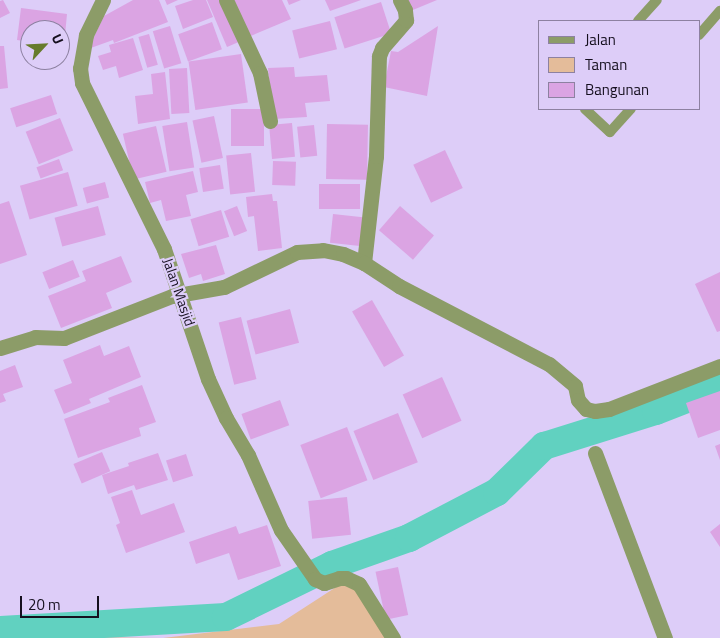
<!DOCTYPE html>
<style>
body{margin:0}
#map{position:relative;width:720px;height:638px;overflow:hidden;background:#ddcdf8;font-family:"Titillium Web",sans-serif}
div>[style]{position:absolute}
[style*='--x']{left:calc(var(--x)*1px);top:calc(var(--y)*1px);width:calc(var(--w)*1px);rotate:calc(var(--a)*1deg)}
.green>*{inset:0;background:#e4bc9a}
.canal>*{height:28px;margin:-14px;padding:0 14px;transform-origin:14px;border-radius:14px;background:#61d1c0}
.building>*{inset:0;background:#dba4e3;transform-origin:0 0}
.service>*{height:10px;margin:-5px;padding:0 5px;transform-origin:5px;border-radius:5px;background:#8c9c68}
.minor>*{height:15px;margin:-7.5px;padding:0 7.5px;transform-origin:7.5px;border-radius:7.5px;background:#8c9c68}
span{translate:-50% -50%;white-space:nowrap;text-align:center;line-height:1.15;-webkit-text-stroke:4.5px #ddcdf8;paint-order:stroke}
.street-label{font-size:14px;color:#150f1e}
.legend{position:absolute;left:538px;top:20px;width:162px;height:90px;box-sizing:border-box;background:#ddcdf8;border:1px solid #8d81a1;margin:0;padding:6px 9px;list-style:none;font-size:15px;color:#150f1e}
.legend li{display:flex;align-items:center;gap:10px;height:25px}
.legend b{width:25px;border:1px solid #8d81a1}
.north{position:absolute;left:20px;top:20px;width:50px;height:50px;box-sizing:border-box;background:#ddcdf8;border:1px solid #8d81a1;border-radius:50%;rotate:65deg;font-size:14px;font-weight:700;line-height:20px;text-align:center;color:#150f1e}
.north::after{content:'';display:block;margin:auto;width:18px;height:22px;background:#677b2c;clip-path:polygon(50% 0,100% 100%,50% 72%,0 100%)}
.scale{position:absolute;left:20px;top:596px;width:79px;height:22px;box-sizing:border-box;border:2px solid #150f1e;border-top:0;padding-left:6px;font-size:15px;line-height:18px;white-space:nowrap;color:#150f1e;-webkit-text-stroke:4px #ddcdf8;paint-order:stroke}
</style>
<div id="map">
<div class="green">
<i style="clip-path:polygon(347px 580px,398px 638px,0 638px,0 636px,163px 638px,279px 624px)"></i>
</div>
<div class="canal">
<i style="--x:0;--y:630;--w:226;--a:-3.3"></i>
<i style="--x:226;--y:617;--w:118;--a:-26.1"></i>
<i style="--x:332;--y:565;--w:82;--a:-19.3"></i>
<i style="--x:409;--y:538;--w:99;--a:-27.6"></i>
<i style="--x:497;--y:492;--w:66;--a:-44.4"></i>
<i style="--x:544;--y:446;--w:117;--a:-17.4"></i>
<i style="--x:656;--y:411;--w:69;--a:-21.3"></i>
</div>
<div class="building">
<i style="clip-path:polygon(3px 0,10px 13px,0 18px,0 1px)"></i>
<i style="clip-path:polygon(133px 0,159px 0,168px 22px,114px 43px,113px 40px,88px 49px,104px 16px)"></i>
<i style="clip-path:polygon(165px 0,178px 0,167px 5px)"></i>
<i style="clip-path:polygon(193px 0,206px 0,213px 17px,183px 29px,175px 6px)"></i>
<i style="clip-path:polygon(207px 0,224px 0,241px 41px,227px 47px)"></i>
<i style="clip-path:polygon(229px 0,282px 0,291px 19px,246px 38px)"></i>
<i style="clip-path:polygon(287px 0,301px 0,289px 5px)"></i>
<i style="clip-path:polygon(325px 0,361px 0,330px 11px)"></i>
<i style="clip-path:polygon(403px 0,437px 0,408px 12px)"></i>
<i style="left:381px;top:2px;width:33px;height:49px;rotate:72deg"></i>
<i style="clip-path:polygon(21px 8px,67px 14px,64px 46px,60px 46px,60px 30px,30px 30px,30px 42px,17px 40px)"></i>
<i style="left:330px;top:21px;width:29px;height:39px;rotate:76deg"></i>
<i style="left:212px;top:22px;width:29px;height:36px;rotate:70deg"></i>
<i style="left:170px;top:26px;width:39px;height:18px;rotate:73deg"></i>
<i style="clip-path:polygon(438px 26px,427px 96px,384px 87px,391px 51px,398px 52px)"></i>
<i style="left:149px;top:34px;width:32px;height:11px;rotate:74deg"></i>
<i style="clip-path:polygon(133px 38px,143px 70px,119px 78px,116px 66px,103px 70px,98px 56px,111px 52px,109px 45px)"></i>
<i style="clip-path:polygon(0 46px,4px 46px,8px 88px,0 89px)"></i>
<i style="left:241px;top:54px;width:49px;height:53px;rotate:82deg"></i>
<i style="clip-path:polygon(294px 67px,295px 77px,327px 75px,330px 101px,305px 103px,307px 117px,273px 119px,268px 68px)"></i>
<i style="left:187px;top:68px;width:45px;height:18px;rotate:87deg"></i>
<i style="clip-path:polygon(165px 72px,170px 119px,138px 124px,135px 96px,153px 94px,151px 74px)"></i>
<i style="left:51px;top:95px;width:20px;height:43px;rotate:72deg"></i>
<i style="left:231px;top:109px;width:33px;height:37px"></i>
<i style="left:214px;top:116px;width:43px;height:22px;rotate:78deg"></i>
<i style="left:60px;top:118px;width:35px;height:37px;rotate:68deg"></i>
<i style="left:187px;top:122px;width:46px;height:25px;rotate:81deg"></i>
<i style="left:292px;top:123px;width:34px;height:23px;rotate:85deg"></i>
<i style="left:327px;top:124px;width:41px;height:55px;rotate:1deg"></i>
<i style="left:314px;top:125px;width:31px;height:17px;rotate:84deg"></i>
<i style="left:156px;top:126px;width:47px;height:34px;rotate:77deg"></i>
<i style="left:445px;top:150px;width:42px;height:35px;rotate:65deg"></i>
<i style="left:251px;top:153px;width:39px;height:25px;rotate:84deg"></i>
<i style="left:59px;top:159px;width:12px;height:24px;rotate:70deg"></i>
<i style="left:273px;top:161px;width:23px;height:24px;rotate:2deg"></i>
<i style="left:220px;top:165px;width:24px;height:21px;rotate:81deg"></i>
<i style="clip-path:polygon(193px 171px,198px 192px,186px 195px,191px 216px,166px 221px,161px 200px,150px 203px,145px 182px)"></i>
<i style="left:68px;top:172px;width:35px;height:50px;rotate:74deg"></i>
<i style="left:105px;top:182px;width:16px;height:23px;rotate:75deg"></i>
<i style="left:319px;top:184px;width:41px;height:25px"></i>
<i style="clip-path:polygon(272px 194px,273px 201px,277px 201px,282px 248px,258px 251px,254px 216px,248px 217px,246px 197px)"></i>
<i style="clip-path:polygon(9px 201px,27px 255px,0 264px,0 204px)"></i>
<i style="left:98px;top:206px;width:30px;height:45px;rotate:75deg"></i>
<i style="left:237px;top:206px;width:27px;height:14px;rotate:68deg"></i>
<i style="left:400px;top:206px;width:45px;height:32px;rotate:41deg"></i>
<i style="left:221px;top:210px;width:28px;height:32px;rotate:73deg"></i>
<i style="left:333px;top:214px;width:30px;height:29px;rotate:6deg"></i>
<i style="clip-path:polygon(216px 245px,225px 274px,203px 281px,201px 274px,189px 278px,181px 254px)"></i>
<i style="clip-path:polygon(121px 256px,132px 282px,106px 293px,112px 308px,61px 328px,48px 296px,86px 281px,82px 271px)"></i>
<i style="left:73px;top:260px;width:18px;height:33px;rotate:68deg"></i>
<i style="clip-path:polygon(720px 272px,720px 331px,717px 332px,695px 284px)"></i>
<i style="left:372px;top:300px;width:64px;height:23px;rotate:60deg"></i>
<i style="left:290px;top:309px;width:35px;height:45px;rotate:75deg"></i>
<i style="left:241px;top:317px;width:64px;height:23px;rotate:76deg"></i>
<i style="clip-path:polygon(100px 345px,104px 356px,129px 346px,141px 377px,89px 399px,91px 403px,64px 414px,54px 390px,72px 383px,63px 360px)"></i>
<i style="clip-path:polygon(15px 365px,23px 387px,3px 394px,6px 401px,0 403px,0 371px)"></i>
<i style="left:442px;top:377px;width:48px;height:43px;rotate:66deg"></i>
<i style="clip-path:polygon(142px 385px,156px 422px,139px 428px,141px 436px,78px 458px,64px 419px,110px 402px,108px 398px)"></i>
<i style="clip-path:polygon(720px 391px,720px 430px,698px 438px,686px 403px)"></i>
<i style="left:280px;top:400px;width:27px;height:41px;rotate:70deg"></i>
<i style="left:398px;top:413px;width:53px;height:48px;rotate:68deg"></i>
<i style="left:347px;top:427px;width:57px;height:50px;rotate:69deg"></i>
<i style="clip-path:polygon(720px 444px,720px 460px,715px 446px)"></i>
<i style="left:102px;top:452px;width:21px;height:31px;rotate:67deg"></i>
<i style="clip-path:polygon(158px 453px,168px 480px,136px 490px,134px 485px,108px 494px,102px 475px,129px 466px,128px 463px)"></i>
<i style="left:186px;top:454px;width:23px;height:21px;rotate:72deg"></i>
<i style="clip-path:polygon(132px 490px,141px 515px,174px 503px,185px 532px,126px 553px,116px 525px,120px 523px,111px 497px)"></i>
<i style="left:347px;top:497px;width:38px;height:39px;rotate:84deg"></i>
<i style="clip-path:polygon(720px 524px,720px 547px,710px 532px)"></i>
<i style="clip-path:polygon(267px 525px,281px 566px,238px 580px,229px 553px,196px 564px,189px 542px,236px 526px,239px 534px)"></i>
<i style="left:398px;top:567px;width:49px;height:23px;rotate:78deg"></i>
</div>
<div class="service">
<i style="--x:638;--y:21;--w:28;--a:-48"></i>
<i style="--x:699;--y:35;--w:32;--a:-49"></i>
<i style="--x:585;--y:109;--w:34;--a:43"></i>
<i style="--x:610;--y:132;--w:31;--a:-48"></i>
</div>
<div class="minor">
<i style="--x:103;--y:0;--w:39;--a:116"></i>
<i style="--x:86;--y:35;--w:34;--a:100"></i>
<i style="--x:80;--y:68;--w:15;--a:82"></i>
<i style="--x:82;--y:83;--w:185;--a:63.7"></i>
<i style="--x:164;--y:249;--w:137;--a:71.3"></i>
<i style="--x:208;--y:379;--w:43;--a:65.2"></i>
<i style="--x:226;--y:418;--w:43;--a:59.3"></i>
<i style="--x:248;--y:455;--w:82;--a:66.3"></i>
<i style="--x:281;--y:530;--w:60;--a:55.2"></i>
<i style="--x:315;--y:579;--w:10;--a:24"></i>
<i style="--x:324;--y:583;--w:16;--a:-18"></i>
<i style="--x:339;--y:578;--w:7;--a:0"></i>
<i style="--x:346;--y:578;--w:14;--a:25"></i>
<i style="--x:359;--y:584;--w:64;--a:57.8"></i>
<i style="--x:226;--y:0;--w:81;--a:65"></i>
<i style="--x:260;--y:73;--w:49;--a:78.2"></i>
<i style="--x:364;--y:263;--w:108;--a:-83.6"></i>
<i style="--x:376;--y:156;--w:100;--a:-88.3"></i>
<i style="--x:379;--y:56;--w:9;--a:-69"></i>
<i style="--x:382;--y:48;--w:37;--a:-49"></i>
<i style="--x:406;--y:20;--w:10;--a:-96"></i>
<i style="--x:405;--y:10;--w:11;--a:-117"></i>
<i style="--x:0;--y:348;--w:37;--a:-17"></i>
<i style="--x:35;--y:337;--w:29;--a:2"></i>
<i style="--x:64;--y:338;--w:116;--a:-21.3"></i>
<i style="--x:172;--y:296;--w:53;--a:-9.8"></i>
<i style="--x:224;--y:287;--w:81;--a:-25.6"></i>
<i style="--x:297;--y:252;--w:26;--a:-4"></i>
<i style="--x:323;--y:250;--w:20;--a:11"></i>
<i style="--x:343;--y:254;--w:23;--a:23"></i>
<i style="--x:364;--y:263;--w:42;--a:33.3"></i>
<i style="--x:399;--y:286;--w:169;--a:27.5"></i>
<i style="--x:549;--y:364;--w:34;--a:40"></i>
<i style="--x:575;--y:386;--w:14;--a:78"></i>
<i style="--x:578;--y:400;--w:12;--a:48"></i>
<i style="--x:586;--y:409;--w:9;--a:13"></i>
<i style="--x:595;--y:411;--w:14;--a:-8"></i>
<i style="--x:609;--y:409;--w:119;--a:-21.2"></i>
<i style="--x:595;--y:453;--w:198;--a:69.3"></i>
</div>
<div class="street-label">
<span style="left:179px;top:292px;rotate:71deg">Jalan Masjid</span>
</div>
<ul class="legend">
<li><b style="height:6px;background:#8c9c68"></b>Jalan</li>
<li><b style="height:14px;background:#e4bc9a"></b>Taman</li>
<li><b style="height:14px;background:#dba4e3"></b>Bangunan</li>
</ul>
<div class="north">U</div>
<div class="scale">20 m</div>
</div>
